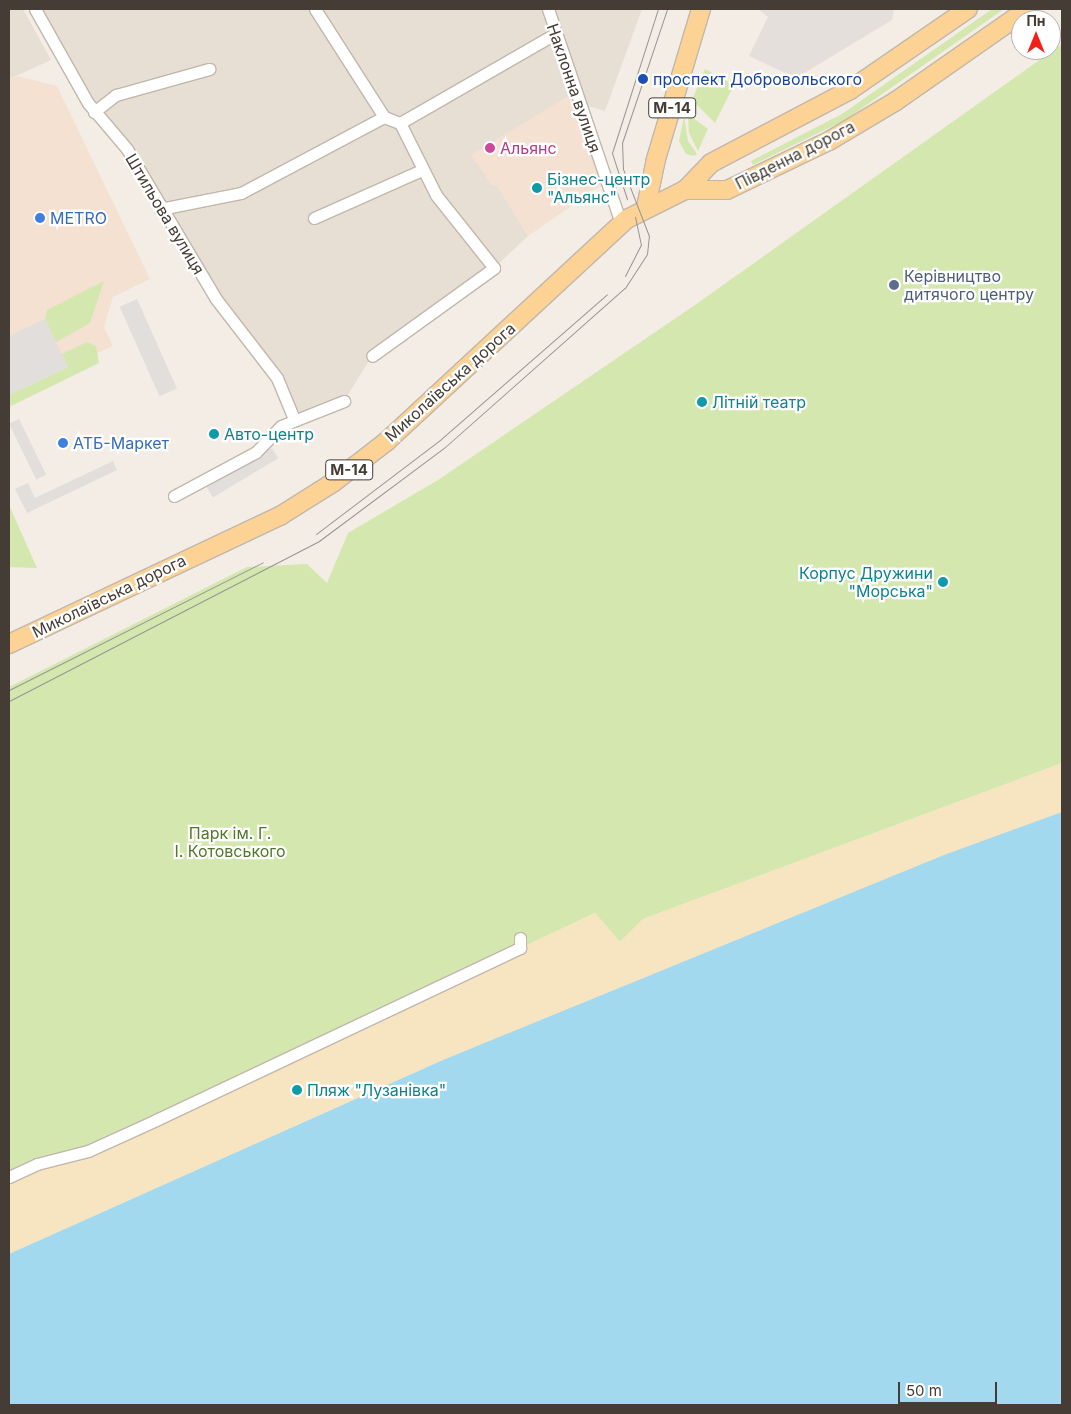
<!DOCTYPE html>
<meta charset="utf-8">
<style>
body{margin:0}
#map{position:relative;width:1071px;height:1414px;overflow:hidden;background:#f3ede6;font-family:Inter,sans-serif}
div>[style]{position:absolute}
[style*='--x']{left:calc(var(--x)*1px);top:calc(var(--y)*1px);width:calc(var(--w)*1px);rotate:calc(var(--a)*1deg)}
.residential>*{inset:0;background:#e7ded4}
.commercial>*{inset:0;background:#f5e1d1}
.industrial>*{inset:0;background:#e5dfdb}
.green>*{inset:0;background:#d4e7af}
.sand>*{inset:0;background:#f7e5c1}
.parking>*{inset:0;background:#e1dedb;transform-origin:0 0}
.water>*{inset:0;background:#a2d9ef}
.roads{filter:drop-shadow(1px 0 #c1b7ab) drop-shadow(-1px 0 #c1b7ab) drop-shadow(0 1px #c1b7ab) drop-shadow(0 -1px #c1b7ab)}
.street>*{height:11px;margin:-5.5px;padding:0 5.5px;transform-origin:5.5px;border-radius:5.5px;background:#fff}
.primary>*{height:18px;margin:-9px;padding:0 9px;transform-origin:9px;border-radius:9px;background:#fdd295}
.tram>*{height:1px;margin:-0.5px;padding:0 0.5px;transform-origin:0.5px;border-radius:0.5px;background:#959595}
.dots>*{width:14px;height:14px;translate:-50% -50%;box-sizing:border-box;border:2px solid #fff;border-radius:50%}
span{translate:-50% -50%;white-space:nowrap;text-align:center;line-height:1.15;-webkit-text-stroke:4.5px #fff;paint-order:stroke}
.shield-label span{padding:1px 4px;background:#fff;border:1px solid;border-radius:4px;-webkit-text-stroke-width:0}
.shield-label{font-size:15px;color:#453d35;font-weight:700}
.transit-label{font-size:16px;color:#164399}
.left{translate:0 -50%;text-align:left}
.street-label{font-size:16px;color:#453d35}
.hotel-label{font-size:16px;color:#b23c85}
.culture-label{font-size:16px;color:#0d838f}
.right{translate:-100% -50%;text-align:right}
.shop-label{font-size:16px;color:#366cbe}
.service-label{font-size:16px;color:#4e5e75}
.park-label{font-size:16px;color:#507629}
.frame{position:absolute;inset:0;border:10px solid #453d35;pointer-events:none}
.north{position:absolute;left:1011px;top:10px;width:50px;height:50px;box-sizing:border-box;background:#fff;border:1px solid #b5b1ae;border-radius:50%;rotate:0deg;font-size:14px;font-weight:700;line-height:20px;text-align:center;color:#453d35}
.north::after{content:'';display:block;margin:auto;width:18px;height:22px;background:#f71e18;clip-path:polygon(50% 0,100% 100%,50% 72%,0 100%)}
.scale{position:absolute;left:898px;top:1382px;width:99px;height:22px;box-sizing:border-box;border:2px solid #453d35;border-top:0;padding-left:6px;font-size:15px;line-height:18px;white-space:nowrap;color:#453d35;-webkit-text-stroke:4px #fff;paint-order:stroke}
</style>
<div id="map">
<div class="residential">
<i style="clip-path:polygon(9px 9px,23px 9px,51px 60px,9px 79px)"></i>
<i style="clip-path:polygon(35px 9px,642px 9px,605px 111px,578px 103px,557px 42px,570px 95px,491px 184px,497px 185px,528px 236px,494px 268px,372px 356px,344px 401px,294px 419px,285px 391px,251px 349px,127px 149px,102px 123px)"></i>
</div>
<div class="commercial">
<i style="clip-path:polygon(17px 76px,57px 86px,150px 279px,113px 297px,104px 327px,113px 346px,9px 394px,9px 79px)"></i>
<i style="clip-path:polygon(570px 95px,603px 184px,528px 236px,497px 185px,491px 184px,471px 155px)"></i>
</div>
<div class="industrial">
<i style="clip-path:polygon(758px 9px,894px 9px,892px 20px,796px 78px,749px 56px,768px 17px)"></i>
</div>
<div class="green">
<i style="clip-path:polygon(992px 9px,1004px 9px,845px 120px,753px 165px,751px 161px,842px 114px)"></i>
<i style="clip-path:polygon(1062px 44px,1062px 763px,643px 919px,620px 942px,595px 913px,156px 1120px,9px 1177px,9px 687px,247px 567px,307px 564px,327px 583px,348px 533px,438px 480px,695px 305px)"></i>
<i style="clip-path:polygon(705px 69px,734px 85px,715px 123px,692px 100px)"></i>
<i style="clip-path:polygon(688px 114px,708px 129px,698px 151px,689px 133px)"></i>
<i style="clip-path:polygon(684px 116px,688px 141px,697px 154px,694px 156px,686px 154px,679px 141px)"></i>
<i style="clip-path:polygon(104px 281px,90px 323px,56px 342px,45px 319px,47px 310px)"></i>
<i style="clip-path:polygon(87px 342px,96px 346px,99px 363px,9px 407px,9px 395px,68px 367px,62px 354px)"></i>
<i style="clip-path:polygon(9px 505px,37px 568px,9px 567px)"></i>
</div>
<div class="sand">
<i style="clip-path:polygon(1062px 763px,1062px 818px,443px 1060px,9px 1254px,9px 1177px,88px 1151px,595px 913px,620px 942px,643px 919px)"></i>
</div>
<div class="parking">
<i style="left:137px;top:299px;width:98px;height:19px;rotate:66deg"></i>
<i style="clip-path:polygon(45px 319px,68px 367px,9px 395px,9px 336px)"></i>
<i style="left:19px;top:419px;width:62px;height:11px;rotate:64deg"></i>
<i style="left:272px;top:448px;width:12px;height:76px;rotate:59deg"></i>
<i style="clip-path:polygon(113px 461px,117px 470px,27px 513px,15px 489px,28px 483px,35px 498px)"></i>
</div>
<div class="water">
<i style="clip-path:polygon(1062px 812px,1062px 1405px,9px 1405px,9px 1254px,443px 1060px,944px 855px)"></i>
</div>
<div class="roads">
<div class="street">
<i style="--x:35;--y:9;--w:108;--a:60.6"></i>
<i style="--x:88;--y:103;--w:60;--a:49.7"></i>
<i style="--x:127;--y:149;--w:174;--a:59.3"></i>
<i style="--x:216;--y:299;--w:100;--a:52.3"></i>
<i style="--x:277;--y:378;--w:44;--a:67.5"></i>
<i style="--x:315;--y:9;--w:128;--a:57.4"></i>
<i style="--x:384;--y:117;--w:17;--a:21"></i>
<i style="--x:400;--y:123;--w:80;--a:63.4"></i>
<i style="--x:436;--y:195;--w:93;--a:51.5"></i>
<i style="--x:494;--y:268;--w:150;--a:144.2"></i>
<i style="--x:548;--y:9;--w:227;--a:71.2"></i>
<i style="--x:94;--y:112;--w:28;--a:-38"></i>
<i style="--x:116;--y:95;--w:97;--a:-15.6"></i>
<i style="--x:400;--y:123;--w:179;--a:-29.9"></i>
<i style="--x:160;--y:209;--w:83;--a:-11.2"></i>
<i style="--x:241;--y:193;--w:162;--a:-28"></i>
<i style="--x:314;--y:218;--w:118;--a:-24"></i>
<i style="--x:174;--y:496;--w:93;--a:-28.2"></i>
<i style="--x:256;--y:452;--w:36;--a:-46"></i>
<i style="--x:281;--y:426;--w:68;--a:-21.6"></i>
<i style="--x:9;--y:1177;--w:31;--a:-25"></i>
<i style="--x:37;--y:1164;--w:53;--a:-14.3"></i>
<i style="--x:88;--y:1151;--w:75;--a:-24.5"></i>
<i style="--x:156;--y:1120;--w:403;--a:-25.3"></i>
<i style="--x:520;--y:948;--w:10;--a:-90"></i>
</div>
<div class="primary">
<i style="--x:685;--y:190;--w:42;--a:0"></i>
<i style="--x:727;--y:190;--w:113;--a:-25.7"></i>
<i style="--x:829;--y:141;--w:78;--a:-30.8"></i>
<i style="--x:896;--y:101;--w:161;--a:-34.9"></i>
<i style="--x:646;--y:207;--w:49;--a:-78.2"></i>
<i style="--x:656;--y:159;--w:157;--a:-73.3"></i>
<i style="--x:9;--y:644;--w:300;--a:-25.3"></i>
<i style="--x:280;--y:516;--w:64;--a:-32.2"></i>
<i style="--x:334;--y:482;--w:67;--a:-37.7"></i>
<i style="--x:387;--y:441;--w:327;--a:-42.8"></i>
<i style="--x:627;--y:219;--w:65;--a:-26.6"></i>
<i style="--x:685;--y:190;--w:37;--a:-46"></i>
<i style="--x:711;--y:163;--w:157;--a:-27.7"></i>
<i style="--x:850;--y:90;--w:143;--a:-34.5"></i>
</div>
</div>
<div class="tram">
<i style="--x:627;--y:199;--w:48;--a:-108.1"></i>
<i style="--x:612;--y:153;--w:151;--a:-72.3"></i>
<i style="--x:625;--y:276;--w:35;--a:-63"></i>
<i style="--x:641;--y:245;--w:29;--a:-102"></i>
<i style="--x:316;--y:534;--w:157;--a:-37.2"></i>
<i style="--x:441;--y:439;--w:220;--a:-41.1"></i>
<i style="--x:9;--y:690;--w:284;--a:-26.7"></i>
<i style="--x:9;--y:701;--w:349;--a:-27.3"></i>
<i style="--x:319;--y:541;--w:157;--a:-36.7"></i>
<i style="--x:445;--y:447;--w:240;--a:-41.5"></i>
<i style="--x:625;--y:288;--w:40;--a:-57.1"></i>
<i style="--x:647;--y:254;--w:18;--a:-84"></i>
<i style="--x:649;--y:236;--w:72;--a:-111.2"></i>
<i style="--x:623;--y:169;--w:26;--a:-92"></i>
<i style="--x:622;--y:143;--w:141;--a:-71.4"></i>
</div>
<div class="dots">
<i style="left:643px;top:79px;background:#1a4fb4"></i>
<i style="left:490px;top:148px;background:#d1479c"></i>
<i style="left:537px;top:188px;background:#0f9aa8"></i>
<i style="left:40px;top:218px;background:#3f7fe0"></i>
<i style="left:894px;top:285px;background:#5c6f8a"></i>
<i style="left:702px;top:402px;background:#0f9aa8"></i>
<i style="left:214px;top:434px;background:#0f9aa8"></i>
<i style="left:63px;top:443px;background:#3f7fe0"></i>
<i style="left:943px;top:582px;background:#0f9aa8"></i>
<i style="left:297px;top:1090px;background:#0f9aa8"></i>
</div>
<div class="shield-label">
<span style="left:672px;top:108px">М-14</span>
<span style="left:349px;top:470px">М-14</span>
</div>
<div class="transit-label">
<span class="left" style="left:653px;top:79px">проспект Добровольского</span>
</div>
<div class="street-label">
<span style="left:574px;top:88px;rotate:71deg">Наклонна вулиця</span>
<span style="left:795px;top:155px;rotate:-27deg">Південна дорога</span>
<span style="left:165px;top:214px;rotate:59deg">Штильова вулиця</span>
<span style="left:450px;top:382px;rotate:-42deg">Миколаївська дорога</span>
<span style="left:109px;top:596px;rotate:-26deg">Миколаївська дорога</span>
</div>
<div class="hotel-label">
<span class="left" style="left:500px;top:148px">Альянс</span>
</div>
<div class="culture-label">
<span class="left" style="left:547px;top:188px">Бізнес-центр<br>"Альянс"</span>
<span class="left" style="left:712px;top:402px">Літній театр</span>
<span class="left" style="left:224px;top:434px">Авто-центр</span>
<span class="right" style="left:933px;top:582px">Корпус Дружини<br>"Морська"</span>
<span class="left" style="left:307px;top:1090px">Пляж "Лузанівка"</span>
</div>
<div class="shop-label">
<span class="left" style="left:50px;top:218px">METRO</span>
<span class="left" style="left:73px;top:443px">АТБ-Маркет</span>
</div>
<div class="service-label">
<span class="left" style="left:904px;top:285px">Керівництво<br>дитячого центру</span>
</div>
<div class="park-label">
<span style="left:230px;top:842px">Парк ім. Г.<br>І. Котовського</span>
</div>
<div class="frame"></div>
<div class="north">Пн</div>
<div class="scale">50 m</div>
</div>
